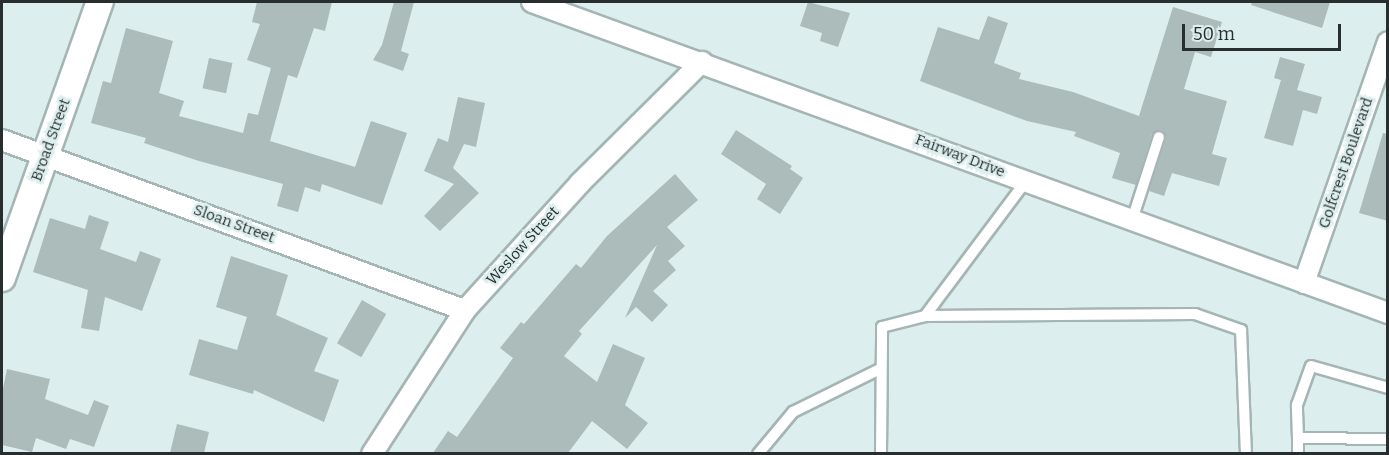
<!DOCTYPE html>
<style>
body{margin:0}
#map{position:relative;width:1389px;height:455px;overflow:hidden;background:#dceeed;font-family:Bitter,serif}
div>[style]{position:absolute}
[style*='--x']{left:calc(var(--x)*1px);top:calc(var(--y)*1px);width:calc(var(--w)*1px);rotate:calc(var(--a)*1deg)}
.building>*{inset:0;background:#abbcbb;transform-origin:0 0}
.roads{filter:drop-shadow(2px 0 #a4b5b4) drop-shadow(-2px 0 #a4b5b4) drop-shadow(0 2px #a4b5b4) drop-shadow(0 -2px #a4b5b4)}
.service>*{height:10px;margin:-5px;padding:0 5px;transform-origin:5px;border-radius:5px;background:#fff}
.minor>*{height:20px;margin:-10px;padding:0 10px;transform-origin:10px;border-radius:10px;background:#fff}
.tertiary>*{height:26px;margin:-13px;padding:0 13px;transform-origin:13px;border-radius:13px;background:#fff}
span{translate:-50% -50%;white-space:nowrap;text-align:center;line-height:1.15;-webkit-text-stroke:5px #dceeed;paint-order:stroke}
.street-label{font-size:15px;color:#272e2d}
.frame{position:absolute;inset:0;border:3px solid #272e2d;pointer-events:none}
.scale{position:absolute;left:1182px;top:24px;width:159px;height:27px;box-sizing:border-box;border:3px solid #272e2d;border-top:0;padding-left:8px;font-size:18px;line-height:21px;white-space:nowrap;color:#272e2d;-webkit-text-stroke:4px #dceeed;paint-order:stroke}
</style>
<div id="map">
<div class="building">
<i style="clip-path:polygon(257px 2px,332px 2px,325px 31px,314px 28px,297px 78px,288px 75px,270px 141px,355px 167px,371px 121px,407px 133px,382px 205px,322px 184px,320px 192px,305px 187px,298px 212px,277px 206px,283px 184px,199px 161px,144px 143px,146px 138px,91px 123px,103px 81px,111px 83px,126px 28px,173px 41px,159px 93px,184px 101px,179px 116px,243px 133px,248px 113px,258px 115px,271px 68px,247px 60px,260px 24px,252px 22px)"></i>
<i style="clip-path:polygon(394px 2px,414px 2px,401px 51px,409px 54px,403px 71px,373px 60px,382px 45px)"></i>
<i style="clip-path:polygon(808px 2px,850px 13px,838px 47px,820px 41px,822px 33px,800px 26px)"></i>
<i style="clip-path:polygon(1252px 2px,1330px 2px,1322px 28px,1251px 5px)"></i>
<i style="clip-path:polygon(1173px 7px,1222px 22px,1211px 57px,1195px 52px,1184px 89px,1227px 101px,1212px 154px,1227px 158px,1219px 186px,1172px 173px,1164px 196px,1149px 191px,1166px 139px,1162px 130px,1152px 134px,1136px 185px,1112px 178px,1120px 153px,1074px 136px,1076px 132px,1027px 121px,920px 81px,938px 27px,979px 40px,988px 16px,1008px 23px,994px 63px,1021px 73px,1019px 79px,1073px 92px,1139px 116px)"></i>
<i style="clip-path:polygon(1280px 57px,1305px 64px,1297px 90px,1322px 97px,1317px 114px,1303px 110px,1293px 146px,1264px 138px,1281px 80px,1274px 78px)"></i>
<i style="left:209px;top:58px;width:24px;height:31px;rotate:12deg"></i>
<i style="clip-path:polygon(458px 97px,485px 103px,476px 147px,464px 144px,453px 168px,479px 193px,440px 231px,424px 216px,454px 184px,424px 171px,438px 138px,448px 142px)"></i>
<i style="clip-path:polygon(736px 130px,792px 166px,790px 169px,803px 178px,780px 214px,757px 199px,766px 184px,721px 154px)"></i>
<i style="clip-path:polygon(1383px 133px,1388px 134px,1388px 221px,1359px 213px)"></i>
<i style="clip-path:polygon(675px 174px,698px 200px,667px 227px,685px 246px,668px 261px,676px 270px,653px 291px,668px 305px,652px 322px,636px 307px,625px 318px,657px 245px,579px 331px,582px 334px,564px 356px,597px 382px,613px 344px,645px 358px,625px 405px,648px 423px,627px 449px,592px 421px,568px 453px,433px 453px,448px 431px,457px 437px,513px 358px,500px 348px,521px 322px,524px 324px,576px 264px,581px 268px,607px 236px)"></i>
<i style="clip-path:polygon(89px 215px,109px 222px,100px 249px,136px 262px,140px 251px,161px 259px,142px 311px,105px 297px,99px 331px,81px 328px,88px 290px,33px 272px,50px 218px,85px 229px)"></i>
<i style="clip-path:polygon(231px 256px,288px 275px,276px 315px,328px 338px,314px 371px,339px 380px,324px 422px,254px 390px,253px 394px,189px 375px,199px 339px,237px 350px,247px 317px,216px 307px)"></i>
<i style="left:362px;top:300px;width:28px;height:50px;rotate:30deg"></i>
<i style="clip-path:polygon(7px 369px,50px 379px,45px 399px,88px 415px,94px 400px,109px 406px,94px 447px,70px 439px,66px 449px,36px 438px,32px 452px,2px 445px,2px 393px)"></i>
<i style="clip-path:polygon(177px 424px,209px 432px,204px 453px,170px 453px)"></i>
</div>
<div class="roads">
<div class="service">
<i style="--x:1132;--y:220;--w:87;--a:-72"></i>
<i style="--x:925;--y:316;--w:169;--a:-53.2"></i>
<i style="--x:1298;--y:438;--w:33;--a:-92"></i>
<i style="--x:1297;--y:405;--w:41;--a:-70.3"></i>
<i style="--x:1311;--y:366;--w:80;--a:15.9"></i>
<i style="--x:758;--y:454;--w:55;--a:-50.2"></i>
<i style="--x:793;--y:412;--w:97;--a:-26.3"></i>
<i style="--x:881;--y:454;--w:127;--a:-89.5"></i>
<i style="--x:882;--y:327;--w:44;--a:-14.3"></i>
<i style="--x:925;--y:316;--w:270;--a:-0.4"></i>
<i style="--x:1195;--y:314;--w:49;--a:19.2"></i>
<i style="--x:1241;--y:330;--w:124;--a:87.7"></i>
<i style="--x:1298;--y:454;--w:16;--a:-90"></i>
<i style="--x:1298;--y:438;--w:90;--a:0.6"></i>
</div>
<div class="minor">
<i style="--x:532;--y:2;--w:911;--a:19.97"></i>
<i style="--x:2;--y:140;--w:493;--a:20.2"></i>
<i style="--x:1304;--y:283;--w:255;--a:-70.8"></i>
<i style="--x:372;--y:454;--w:171;--a:-57.1"></i>
<i style="--x:465;--y:310;--w:171;--a:-47.8"></i>
<i style="--x:580;--y:183;--w:172;--a:-44.8"></i>
</div>
<div class="tertiary">
<i style="--x:2;--y:278;--w:293;--a:-70.5"></i>
</div>
</div>
<div class="street-label">
<span style="left:51px;top:140px;rotate:-70deg">Broad Street</span>
<span style="left:960px;top:156px;rotate:21deg">Fairway Drive</span>
<span style="left:1346px;top:163px;rotate:-71deg">Golfcrest Boulevard</span>
<span style="left:234px;top:224px;rotate:20deg">Sloan Street</span>
<span style="left:523px;top:246px;rotate:-48deg">Weslow Street</span>
</div>
<div class="frame"></div>
<div class="scale">50 m</div>
</div>
